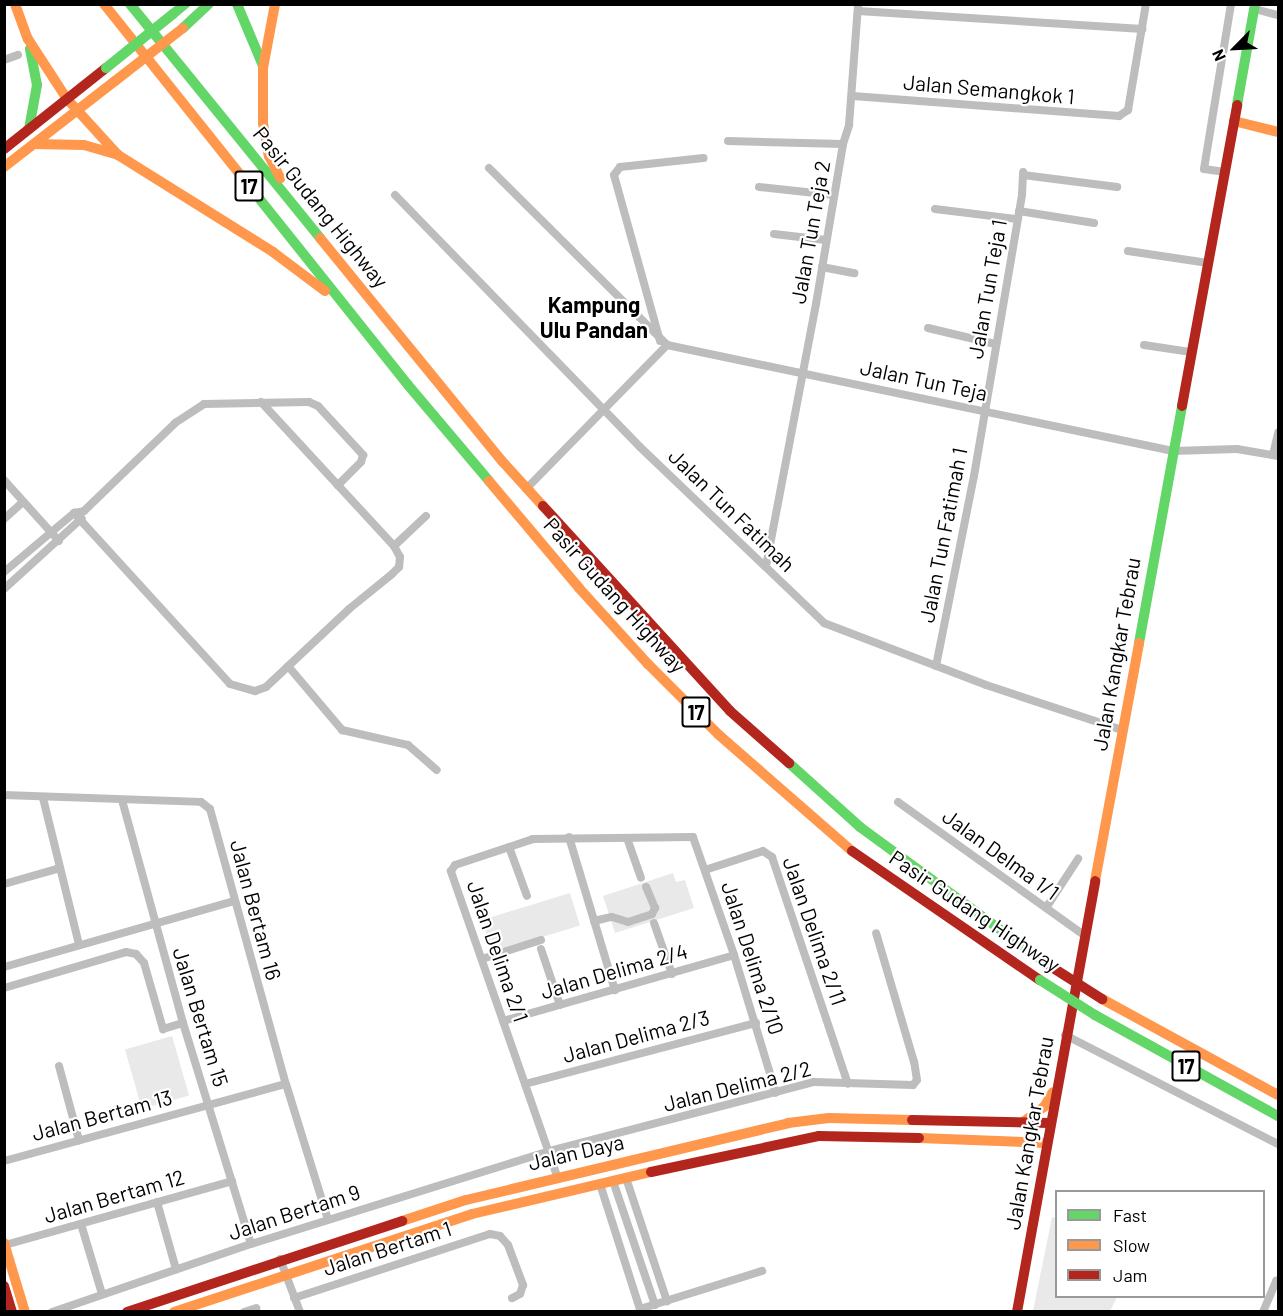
<!DOCTYPE html>
<style>
body{margin:0}
#map{position:relative;width:1283px;height:1316px;overflow:hidden;background:#fff;font-family:Barlow,sans-serif}
div>[style]{position:absolute}
[style*='--x']{left:calc(var(--x)*1px);top:calc(var(--y)*1px);width:calc(var(--w)*1px);rotate:calc(var(--a)*1deg)}
.green>*{inset:0;background:#e9e9e9;transform-origin:0 0}
.street>*{height:8px;margin:-4px;padding:0 4px;transform-origin:4px;border-radius:4px;background:#bdbdbd}
.fast>*{height:10px;margin:-5px;padding:0 5px;transform-origin:5px;border-radius:5px;background:#63d668}
.slow>*{height:10px;margin:-5px;padding:0 5px;transform-origin:5px;border-radius:5px;background:#ff974d}
.jam>*{height:10px;margin:-5px;padding:0 5px;transform-origin:5px;border-radius:5px;background:#b3261e}
.fast-bridge>*{height:10px;margin:-5px;padding:0 5px;transform-origin:5px;border-radius:5px;background:#63d668}
.slow-bridge>*{height:10px;margin:-5px;padding:0 5px;transform-origin:5px;border-radius:5px;background:#ff974d}
.jam-bridge>*{height:10px;margin:-5px;padding:0 5px;transform-origin:5px;border-radius:5px;background:#b3261e}
span{translate:-50% -50%;white-space:nowrap;text-align:center;line-height:1.15;-webkit-text-stroke:4.5px #fff;paint-order:stroke}
.shield-label span{padding:2px 4px;background:#fff;border:2px solid;border-radius:4px;-webkit-text-stroke-width:0}
.shield-label{font-size:20px;color:#000;font-weight:700}
.street-label{font-size:21px;color:#000}
.neighbourhood-label{font-size:22px;color:#000;font-weight:700}
.frame{position:absolute;inset:0;border:6px solid #000;pointer-events:none}
.legend{position:absolute;left:1055px;top:1190px;width:210px;height:108px;box-sizing:border-box;background:#fff;border:2px solid #999;margin:0;padding:8px 10px;list-style:none;font-size:18px;color:#000}
.legend li{display:flex;align-items:center;gap:12px;height:30px}
.legend b{width:30px;border:2px solid #999}
.north{position:absolute;left:1205px;top:18px;width:60px;height:60px;-webkit-text-stroke:4px #fff;paint-order:stroke;rotate:246deg;font-size:16px;font-weight:700;line-height:24px;text-align:center;color:#000}
.north::after{content:'';display:block;margin:auto;width:21px;height:27px;background:#000;clip-path:polygon(50% 0,100% 100%,50% 72%,0 100%)}
</style>
<div id="map">
<div class="green">
<i style="clip-path:polygon(673px 873px,676px 882px,685px 880px,694px 908px,615px 933px,603px 896px)"></i>
<i style="left:570px;top:893px;width:34px;height:92px;rotate:73deg"></i>
<i style="left:172px;top:1036px;width:62px;height:49px;rotate:74deg"></i>
<i style="clip-path:polygon(1052px 1217px,1056px 1218px,1056px 1296px,1117px 1297px,1110px 1311px,1033px 1311px)"></i>
</div>
<div class="street">
<i style="--x:1255;--y:9;--w:24;--a:15"></i>
<i style="--x:858;--y:11;--w:285;--a:3.6"></i>
<i style="--x:4;--y:60;--w:15;--a:-20"></i>
<i style="--x:853;--y:96;--w:267;--a:4.3"></i>
<i style="--x:1119;--y:116;--w:11;--a:-34"></i>
<i style="--x:1128;--y:110;--w:108;--a:-80.4"></i>
<i style="--x:728;--y:141;--w:115;--a:1.5"></i>
<i style="--x:489;--y:168;--w:251;--a:44.8"></i>
<i style="--x:667;--y:345;--w:517;--a:11.83"></i>
<i style="--x:1173;--y:451;--w:64;--a:-1.8"></i>
<i style="--x:1237;--y:449;--w:42;--a:9.7"></i>
<i style="--x:1225;--y:172;--w:21;--a:-172"></i>
<i style="--x:1204;--y:169;--w:167;--a:-80.7"></i>
<i style="--x:1023;--y:175;--w:95;--a:7.3"></i>
<i style="--x:759;--y:187;--w:75;--a:6.1"></i>
<i style="--x:395;--y:195;--w:351;--a:45.8"></i>
<i style="--x:640;--y:447;--w:255;--a:43.7"></i>
<i style="--x:824;--y:623;--w:173;--a:20.9"></i>
<i style="--x:986;--y:685;--w:143;--a:18.3"></i>
<i style="--x:935;--y:209;--w:83;--a:7"></i>
<i style="--x:1019;--y:211;--w:76;--a:9.1"></i>
<i style="--x:774;--y:234;--w:52;--a:6.6"></i>
<i style="--x:1128;--y:251;--w:81;--a:8.5"></i>
<i style="--x:822;--y:267;--w:33;--a:11"></i>
<i style="--x:928;--y:328;--w:69;--a:13.4"></i>
<i style="--x:660;--y:341;--w:172;--a:-105.5"></i>
<i style="--x:614;--y:175;--w:10;--a:-53"></i>
<i style="--x:620;--y:167;--w:84;--a:-6.1"></i>
<i style="--x:1144;--y:345;--w:48;--a:8.5"></i>
<i style="--x:1273;--y:455;--w:23;--a:-77"></i>
<i style="--x:4;--y:480;--w:82;--a:48"></i>
<i style="--x:526;--y:489;--w:202;--a:-45.6"></i>
<i style="--x:74;--y:513;--w:231;--a:47.6"></i>
<i style="--x:230;--y:684;--w:26;--a:16"></i>
<i style="--x:255;--y:691;--w:12;--a:-20"></i>
<i style="--x:266;--y:687;--w:114;--a:-43.2"></i>
<i style="--x:349;--y:609;--w:55;--a:-39.1"></i>
<i style="--x:392;--y:574;--w:10;--a:-45"></i>
<i style="--x:399;--y:567;--w:10;--a:-84"></i>
<i style="--x:400;--y:557;--w:13;--a:-119"></i>
<i style="--x:394;--y:546;--w:196;--a:-132.7"></i>
<i style="--x:4;--y:519;--w:25;--a:-42"></i>
<i style="--x:394;--y:546;--w:44;--a:-43.2"></i>
<i style="--x:766;--y:566;--w:267;--a:-79.2"></i>
<i style="--x:816;--y:304;--w:162;--a:-80.4"></i>
<i style="--x:843;--y:144;--w:20;--a:-72"></i>
<i style="--x:849;--y:125;--w:121;--a:-85.7"></i>
<i style="--x:4;--y:572;--w:92;--a:-40.1"></i>
<i style="--x:74;--y:513;--w:10;--a:-11"></i>
<i style="--x:84;--y:511;--w:127;--a:-44"></i>
<i style="--x:175;--y:423;--w:35;--a:-33"></i>
<i style="--x:204;--y:404;--w:105;--a:-1.1"></i>
<i style="--x:309;--y:402;--w:10;--a:24"></i>
<i style="--x:318;--y:406;--w:67;--a:47.4"></i>
<i style="--x:363;--y:455;--w:7;--a:106"></i>
<i style="--x:361;--y:462;--w:33;--a:135"></i>
<i style="--x:4;--y:589;--w:105;--a:-42.3"></i>
<i style="--x:288;--y:666;--w:84;--a:49.8"></i>
<i style="--x:342;--y:730;--w:68;--a:12.8"></i>
<i style="--x:408;--y:745;--w:38;--a:41"></i>
<i style="--x:936;--y:666;--w:194;--a:-78.7"></i>
<i style="--x:974;--y:476;--w:286;--a:-80.3"></i>
<i style="--x:1022;--y:194;--w:22;--a:-87"></i>
<i style="--x:4;--y:795;--w:197;--a:2"></i>
<i style="--x:201;--y:802;--w:11;--a:38"></i>
<i style="--x:210;--y:809;--w:285;--a:74.6"></i>
<i style="--x:286;--y:1084;--w:142;--a:72.8"></i>
<i style="--x:43;--y:798;--w:151;--a:76.2"></i>
<i style="--x:122;--y:800;--w:231;--a:74.7"></i>
<i style="--x:183;--y:1023;--w:231;--a:72.9"></i>
<i style="--x:898;--y:802;--w:229;--a:35.6"></i>
<i style="--x:569;--y:837;--w:160;--a:73.3"></i>
<i style="--x:627;--y:838;--w:42;--a:70.7"></i>
<i style="--x:509;--y:847;--w:52;--a:69.8"></i>
<i style="--x:705;--y:870;--w:61;--a:-18.1"></i>
<i style="--x:763;--y:851;--w:11;--a:34"></i>
<i style="--x:772;--y:857;--w:239;--a:71.5"></i>
<i style="--x:4;--y:884;--w:58;--a:-15.9"></i>
<i style="--x:1046;--y:908;--w:59;--a:-56.9"></i>
<i style="--x:594;--y:921;--w:18;--a:-13"></i>
<i style="--x:612;--y:917;--w:17;--a:17"></i>
<i style="--x:628;--y:922;--w:25;--a:-18"></i>
<i style="--x:652;--y:914;--w:7;--a:-63"></i>
<i style="--x:655;--y:908;--w:23;--a:-113"></i>
<i style="--x:654;--y:923;--w:54;--a:70.6"></i>
<i style="--x:541;--y:949;--w:59;--a:71.3"></i>
<i style="--x:482;--y:959;--w:62;--a:-17.9"></i>
<i style="--x:4;--y:967;--w:239;--a:-16"></i>
<i style="--x:4;--y:988;--w:127;--a:-16.4"></i>
<i style="--x:126;--y:952;--w:10;--a:11"></i>
<i style="--x:136;--y:954;--w:12;--a:48"></i>
<i style="--x:144;--y:963;--w:69;--a:73.9"></i>
<i style="--x:163;--y:1029;--w:21;--a:-17"></i>
<i style="--x:503;--y:1021;--w:240;--a:-15.9"></i>
<i style="--x:1065;--y:1035;--w:239;--a:27.1"></i>
<i style="--x:59;--y:1066;--w:77;--a:74.9"></i>
<i style="--x:525;--y:1084;--w:239;--a:-14.8"></i>
<i style="--x:4;--y:1161;--w:292;--a:-15.3"></i>
<i style="--x:557;--y:1176;--w:323;--a:-109.2"></i>
<i style="--x:451;--y:871;--w:7;--a:-56"></i>
<i style="--x:455;--y:865;--w:82;--a:-18.4"></i>
<i style="--x:533;--y:839;--w:160;--a:-0.7"></i>
<i style="--x:693;--y:837;--w:125;--a:70.8"></i>
<i style="--x:734;--y:955;--w:144;--a:73.1"></i>
<i style="--x:626;--y:1178;--w:130;--a:71.6"></i>
<i style="--x:613;--y:1181;--w:131;--a:71.3"></i>
<i style="--x:600;--y:1184;--w:131;--a:72.3"></i>
<i style="--x:640;--y:1309;--w:128;--a:-17.3"></i>
<i style="--x:157;--y:1202;--w:70;--a:74.2"></i>
<i style="--x:81;--y:1224;--w:73;--a:73.3"></i>
<i style="--x:5;--y:1245;--w:236;--a:-15.7"></i>
<i style="--x:280;--y:1259;--w:57;--a:69.3"></i>
<i style="--x:294;--y:1298;--w:206;--a:-18.1"></i>
<i style="--x:490;--y:1234;--w:10;--a:11"></i>
<i style="--x:500;--y:1236;--w:12;--a:48"></i>
<i style="--x:508;--y:1245;--w:43;--a:69.4"></i>
<i style="--x:523;--y:1285;--w:9;--a:108"></i>
<i style="--x:520;--y:1294;--w:9;--a:153"></i>
<i style="--x:52;--y:1312;--w:210;--a:-18.9"></i>
<i style="--x:251;--y:1244;--w:312;--a:-17.3"></i>
<i style="--x:549;--y:1151;--w:274;--a:-14.6"></i>
<i style="--x:814;--y:1082;--w:99;--a:1.7"></i>
<i style="--x:913;--y:1085;--w:6;--a:-51"></i>
<i style="--x:917;--y:1080;--w:18;--a:-99"></i>
<i style="--x:914;--y:1062;--w:134;--a:-106.4"></i>
<i style="--x:244;--y:1312;--w:13;--a:-18"></i>
<i style="--x:1263;--y:1312;--w:34;--a:-67"></i>
<i style="--x:1276;--y:1281;--w:2;--a:27"></i>
</div>
<div class="fast">
<i style="--x:130;--y:4;--w:301;--a:50.9"></i>
<i style="--x:237;--y:4;--w:67;--a:67.2"></i>
<i style="--x:173;--y:14;--w:16;--a:-40"></i>
<i style="--x:183;--y:28;--w:35;--a:-43"></i>
<i style="--x:1237;--y:105;--w:103;--a:-79.9"></i>
<i style="--x:29;--y:129;--w:45;--a:-79.7"></i>
<i style="--x:37;--y:85;--w:37;--a:-101"></i>
<i style="--x:254;--y:192;--w:247;--a:51.4"></i>
<i style="--x:408;--y:385;--w:126;--a:49.8"></i>
<i style="--x:1139;--y:643;--w:241;--a:-79.7"></i>
<i style="--x:789;--y:763;--w:96;--a:42"></i>
<i style="--x:860;--y:827;--w:235;--a:36.2"></i>
<i style="--x:1095;--y:1015;--w:209;--a:28.9"></i>
</div>
<div class="slow">
<i style="--x:15;--y:4;--w:37;--a:70"></i>
<i style="--x:28;--y:39;--w:72;--a:57"></i>
<i style="--x:67;--y:99;--w:76;--a:47.7"></i>
<i style="--x:104;--y:4;--w:241;--a:51.4"></i>
<i style="--x:275;--y:4;--w:65;--a:100.6"></i>
<i style="--x:263;--y:68;--w:55;--a:90"></i>
<i style="--x:263;--y:123;--w:34;--a:80"></i>
<i style="--x:269;--y:156;--w:25;--a:63"></i>
<i style="--x:1234;--y:121;--w:45;--a:14"></i>
<i style="--x:34;--y:144;--w:50;--a:1.1"></i>
<i style="--x:84;--y:145;--w:35;--a:16"></i>
<i style="--x:118;--y:155;--w:183;--a:32"></i>
<i style="--x:273;--y:252;--w:65;--a:36.9"></i>
<i style="--x:4;--y:167;--w:140;--a:-37.8"></i>
<i style="--x:320;--y:238;--w:288;--a:50.8"></i>
<i style="--x:502;--y:461;--w:61;--a:47.7"></i>
<i style="--x:489;--y:481;--w:140;--a:49.9"></i>
<i style="--x:579;--y:588;--w:103;--a:47.8"></i>
<i style="--x:648;--y:664;--w:100;--a:45"></i>
<i style="--x:719;--y:735;--w:176;--a:41.1"></i>
<i style="--x:1095;--y:881;--w:242;--a:-79.5"></i>
<i style="--x:1102;--y:999;--w:200;--a:28.6"></i>
<i style="--x:1023;--y:1122;--w:26;--a:-36"></i>
<i style="--x:1044;--y:1107;--w:17;--a:-59"></i>
<i style="--x:919;--y:1138;--w:128;--a:2.2"></i>
<i style="--x:402;--y:1221;--w:67;--a:-18.2"></i>
<i style="--x:466;--y:1200;--w:331;--a:-13.4"></i>
<i style="--x:788;--y:1123;--w:41;--a:-7"></i>
<i style="--x:829;--y:1118;--w:83;--a:1.4"></i>
<i style="--x:4;--y:1243;--w:72;--a:73.1"></i>
<i style="--x:174;--y:1312;--w:314;--a:-18.2"></i>
<i style="--x:472;--y:1214;--w:184;--a:-13.2"></i>
</div>
<div class="jam">
<i style="--x:4;--y:149;--w:130;--a:-38.5"></i>
<i style="--x:1182;--y:406;--w:306;--a:-79.6"></i>
<i style="--x:543;--y:506;--w:277;--a:47.6"></i>
<i style="--x:730;--y:711;--w:79;--a:41.4"></i>
<i style="--x:852;--y:851;--w:228;--a:34.5"></i>
<i style="--x:912;--y:1120;--w:138;--a:1.2"></i>
<i style="--x:651;--y:1172;--w:172;--a:-12.1"></i>
<i style="--x:819;--y:1136;--w:100;--a:1.1"></i>
<i style="--x:4;--y:1286;--w:27;--a:73"></i>
<i style="--x:127;--y:1312;--w:290;--a:-18.3"></i>
<i style="--x:1017;--y:1312;--w:438;--a:-79.7"></i>
</div>
<div class="fast-bridge">
<i style="--x:106;--y:68;--w:86;--a:-38.9"></i>
<i style="--x:1040;--y:980;--w:65;--a:32.5"></i>
</div>
<div class="slow-bridge">
<i style="--x:115;--y:81;--w:86;--a:-37.9"></i>
</div>
<div class="jam-bridge">
<i style="--x:1050;--y:966;--w:62;--a:32.4"></i>
</div>
<div class="shield-label">
<span style="left:249px;top:186px">17</span>
<span style="left:696px;top:712px">17</span>
<span style="left:1186px;top:1066px">17</span>
</div>
<div class="street-label">
<span style="left:989px;top:89px;rotate:5deg">Jalan Semangkok 1</span>
<span style="left:321px;top:207px;rotate:51deg">Pasir Gudang Highway</span>
<span style="left:810px;top:232px;rotate:-80deg">Jalan Tun Teja 2</span>
<span style="left:987px;top:289px;rotate:-80deg">Jalan Tun Teja 1</span>
<span style="left:924px;top:380px;rotate:12deg">Jalan Tun Teja</span>
<span style="left:732px;top:510px;rotate:44deg">Jalan Tun Fatimah</span>
<span style="left:943px;top:535px;rotate:-79deg">Jalan Tun Fatimah 1</span>
<span style="left:615px;top:595px;rotate:48deg">Pasir Gudang Highway</span>
<span style="left:1116px;top:654px;rotate:-80deg">Jalan Kangkar Tebrau</span>
<span style="left:1001px;top:854px;rotate:36deg">Jalan Delma 1/1</span>
<span style="left:256px;top:910px;rotate:75deg">Jalan Bertam 16</span>
<span style="left:975px;top:911px;rotate:34deg">Pasir Gudang Highway</span>
<span style="left:815px;top:931px;rotate:71deg">Jalan Delima 2/11</span>
<span style="left:498px;top:951px;rotate:71deg">Jalan Delima 2/1</span>
<span style="left:753px;top:958px;rotate:72deg">Jalan Delima 2/10</span>
<span style="left:614px;top:971px;rotate:-16deg">Jalan Delima 2/4</span>
<span style="left:201px;top:1017px;rotate:73deg">Jalan Bertam 15</span>
<span style="left:636px;top:1036px;rotate:-15deg">Jalan Delima 2/3</span>
<span style="left:737px;top:1086px;rotate:-14deg">Jalan Delima 2/2</span>
<span style="left:102px;top:1115px;rotate:-15deg">Jalan Bertam 13</span>
<span style="left:1029px;top:1133px;rotate:-80deg">Jalan Kangkar Tebrau</span>
<span style="left:576px;top:1152px;rotate:-13deg">Jalan Daya</span>
<span style="left:114px;top:1196px;rotate:-16deg">Jalan Bertam 12</span>
<span style="left:294px;top:1212px;rotate:-18deg">Jalan Bertam 9</span>
<span style="left:387px;top:1248px;rotate:-18deg">Jalan Bertam 1</span>
</div>
<div class="neighbourhood-label">
<span style="left:594px;top:317px">Kampung<br>Ulu Pandan</span>
</div>
<div class="frame"></div>
<ul class="legend">
<li><b style="height:8px;background:#63d668"></b>Fast</li>
<li><b style="height:8px;background:#ff974d"></b>Slow</li>
<li><b style="height:8px;background:#b3261e"></b>Jam</li>
</ul>
<div class="north">N</div>
</div>
